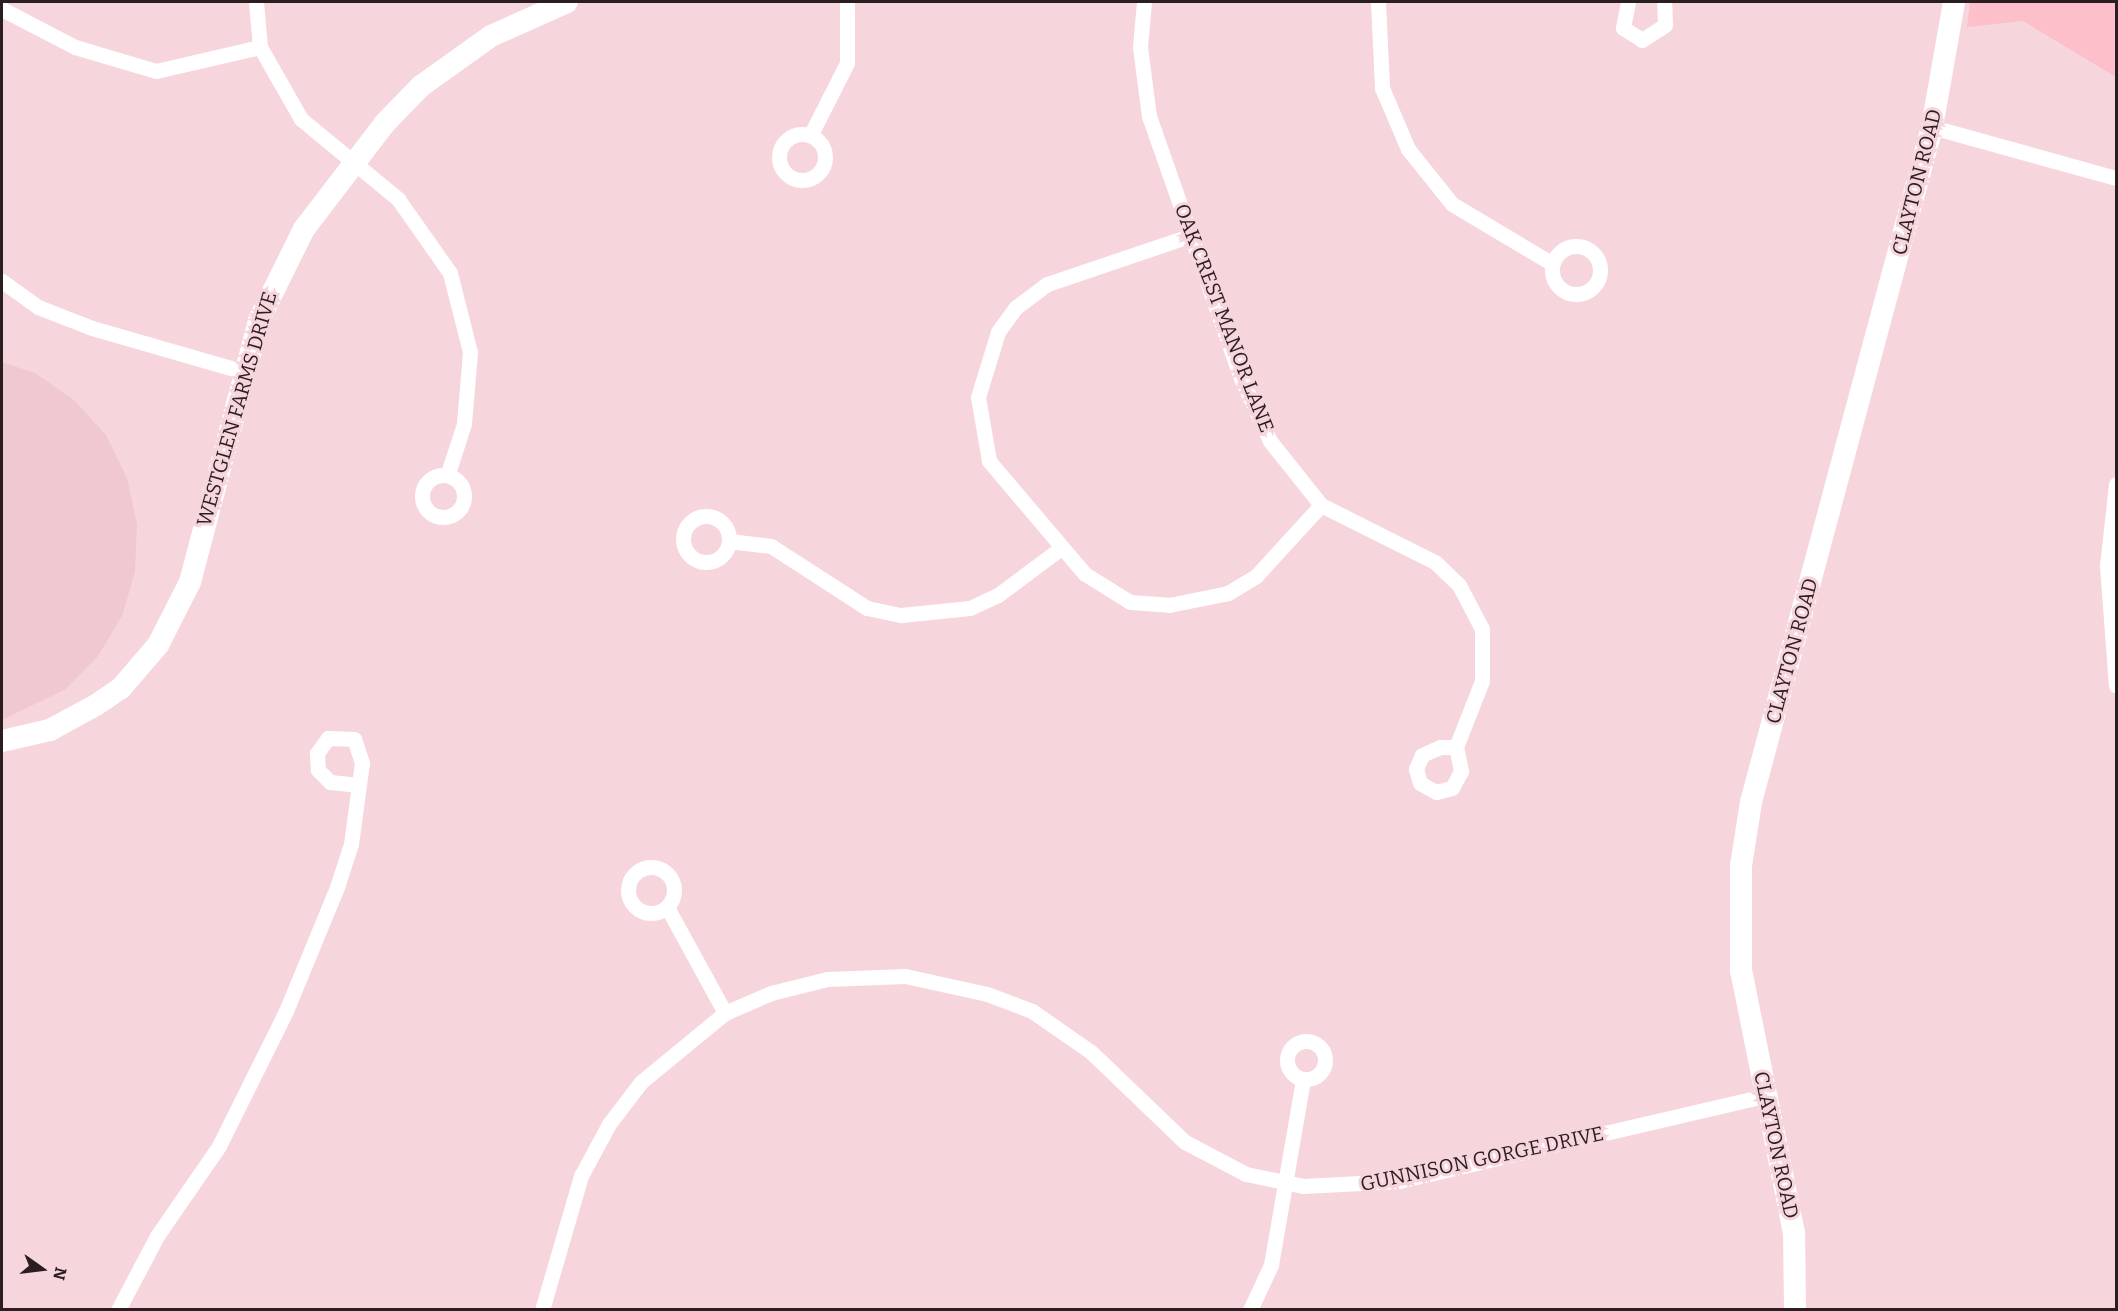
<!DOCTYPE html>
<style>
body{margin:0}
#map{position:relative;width:2118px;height:1311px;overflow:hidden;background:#f6d6dc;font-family:Bitter,serif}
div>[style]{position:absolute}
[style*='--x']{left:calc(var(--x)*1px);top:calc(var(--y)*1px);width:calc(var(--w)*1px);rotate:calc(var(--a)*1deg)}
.built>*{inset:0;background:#f0c8cf}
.green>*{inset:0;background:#fdbfca}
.street>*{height:15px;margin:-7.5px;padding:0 7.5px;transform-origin:7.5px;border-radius:7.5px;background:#fff}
.street>.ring{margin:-7.5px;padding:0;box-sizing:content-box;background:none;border:15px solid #fff;border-radius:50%}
.secondary>*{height:22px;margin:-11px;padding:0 11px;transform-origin:11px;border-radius:11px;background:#fff}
span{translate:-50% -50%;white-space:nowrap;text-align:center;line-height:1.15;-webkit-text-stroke:6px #f6d6dc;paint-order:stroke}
.street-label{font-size:20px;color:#2a1e20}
.frame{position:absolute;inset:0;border:3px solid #2a1e20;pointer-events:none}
.north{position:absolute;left:12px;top:1239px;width:60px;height:60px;-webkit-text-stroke:4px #f6d6dc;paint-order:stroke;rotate:104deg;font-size:16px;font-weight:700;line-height:24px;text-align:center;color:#2a1e20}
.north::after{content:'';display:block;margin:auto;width:21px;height:27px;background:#2a1e20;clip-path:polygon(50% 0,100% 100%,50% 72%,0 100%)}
</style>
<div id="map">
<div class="built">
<i style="clip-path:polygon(2px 362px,35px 373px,74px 400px,106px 435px,127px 478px,137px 524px,135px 572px,122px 616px,98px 656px,66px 689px,2px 720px)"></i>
</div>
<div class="green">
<i style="clip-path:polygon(1970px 2px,2116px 2px,2116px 77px,2023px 21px,1967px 27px)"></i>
</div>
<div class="street">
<i style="--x:256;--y:2;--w:45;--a:84.9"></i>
<i style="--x:260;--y:47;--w:83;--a:60.3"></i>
<i style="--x:301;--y:119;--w:126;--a:39.5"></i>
<i style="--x:398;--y:199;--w:90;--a:54.9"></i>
<i style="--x:450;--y:273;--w:81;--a:75.8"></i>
<i style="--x:470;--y:352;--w:72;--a:94.8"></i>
<i style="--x:464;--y:424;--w:52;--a:108.1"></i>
<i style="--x:1144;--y:2;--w:45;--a:95.1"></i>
<i style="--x:1140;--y:47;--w:70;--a:82.6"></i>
<i style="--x:1149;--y:116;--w:278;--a:70.7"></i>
<i style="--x:1241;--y:378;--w:69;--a:65.3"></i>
<i style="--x:1270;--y:441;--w:82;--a:51.4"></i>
<i style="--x:1321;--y:505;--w:127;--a:26.6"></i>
<i style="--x:1435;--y:562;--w:33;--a:44"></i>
<i style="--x:1459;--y:585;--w:50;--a:62.4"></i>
<i style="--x:1482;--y:629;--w:52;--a:90"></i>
<i style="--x:1482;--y:681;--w:71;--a:111.5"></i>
<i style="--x:1378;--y:2;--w:86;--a:87.3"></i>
<i style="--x:1382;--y:88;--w:66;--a:66.9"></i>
<i style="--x:1408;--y:149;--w:70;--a:51.3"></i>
<i style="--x:1452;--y:204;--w:115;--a:30.8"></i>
<i style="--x:1628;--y:2;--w:26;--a:101"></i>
<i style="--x:1623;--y:28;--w:22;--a:32"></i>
<i style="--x:1642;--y:40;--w:27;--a:-33"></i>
<i style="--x:1665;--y:25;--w:23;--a:-92"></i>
<i style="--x:2;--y:9;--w:82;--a:27.5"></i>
<i style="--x:75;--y:47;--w:84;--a:16.5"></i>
<i style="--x:156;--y:71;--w:107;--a:-13"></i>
<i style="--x:1932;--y:127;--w:191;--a:15.5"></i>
<i style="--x:811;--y:134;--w:80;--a:-63.1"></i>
<i style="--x:847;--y:63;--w:61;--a:-90"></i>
<i class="ring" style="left:779px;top:134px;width:31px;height:31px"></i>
<i style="--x:1192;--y:235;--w:153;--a:161.3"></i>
<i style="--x:1047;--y:284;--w:39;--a:143"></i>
<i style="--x:1016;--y:307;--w:31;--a:126"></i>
<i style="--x:998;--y:332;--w:68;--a:107.1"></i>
<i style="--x:978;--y:397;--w:65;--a:80.2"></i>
<i style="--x:989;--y:461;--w:148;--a:49.7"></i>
<i style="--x:1085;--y:574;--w:53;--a:31.9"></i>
<i style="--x:1130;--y:602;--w:39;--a:4"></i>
<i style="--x:1169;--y:605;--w:60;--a:-11.5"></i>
<i style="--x:1228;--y:593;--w:33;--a:-31"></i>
<i style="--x:1256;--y:576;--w:96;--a:-47.5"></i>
<i class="ring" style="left:1552px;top:246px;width:33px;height:33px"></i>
<i style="--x:2;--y:281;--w:44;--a:35.8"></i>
<i style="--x:38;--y:307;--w:58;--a:21.3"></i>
<i style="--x:92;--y:328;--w:158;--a:16.1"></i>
<i class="ring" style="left:422px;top:475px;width:27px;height:27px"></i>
<i style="--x:2116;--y:484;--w:82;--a:96.3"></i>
<i style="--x:2107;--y:566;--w:120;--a:85.7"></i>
<i class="ring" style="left:683px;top:516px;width:31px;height:31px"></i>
<i style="--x:729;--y:541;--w:42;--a:6.8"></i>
<i style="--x:771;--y:546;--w:114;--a:32.9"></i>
<i style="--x:867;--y:608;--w:35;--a:12"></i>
<i style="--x:901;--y:615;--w:69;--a:-5.8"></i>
<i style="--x:970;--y:608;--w:31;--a:-25"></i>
<i style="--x:998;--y:595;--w:79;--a:-36.7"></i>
<i style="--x:1440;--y:747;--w:16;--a:0"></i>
<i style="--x:1456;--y:747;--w:25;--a:78"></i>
<i style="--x:1461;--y:771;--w:19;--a:118"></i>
<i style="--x:1452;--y:788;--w:16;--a:166"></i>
<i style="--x:1436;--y:792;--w:18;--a:-151"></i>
<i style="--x:1420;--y:783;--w:15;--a:-106"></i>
<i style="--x:1416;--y:769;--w:15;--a:-67"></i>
<i style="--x:1422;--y:755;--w:20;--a:-24"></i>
<i class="ring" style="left:628px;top:867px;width:31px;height:31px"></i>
<i style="--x:667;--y:907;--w:121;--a:61.3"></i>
<i class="ring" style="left:1287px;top:1041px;width:23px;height:23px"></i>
<i style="--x:118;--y:1310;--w:84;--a:-62.2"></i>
<i style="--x:157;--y:1236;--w:109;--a:-55.4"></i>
<i style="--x:219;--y:1146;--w:151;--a:-63.6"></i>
<i style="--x:286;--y:1011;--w:134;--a:-67.6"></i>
<i style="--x:337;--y:887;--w:45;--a:-72"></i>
<i style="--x:351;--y:844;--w:82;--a:-82.3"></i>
<i style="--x:362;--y:763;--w:25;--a:-108"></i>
<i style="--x:354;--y:739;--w:26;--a:-178"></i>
<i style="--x:328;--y:738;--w:19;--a:126"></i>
<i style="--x:317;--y:753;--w:17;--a:87"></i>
<i style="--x:318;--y:770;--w:17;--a:45"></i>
<i style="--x:330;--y:782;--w:27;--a:6"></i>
<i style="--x:542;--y:1310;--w:140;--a:-73.8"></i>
<i style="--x:581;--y:1176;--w:59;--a:-61.7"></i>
<i style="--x:609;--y:1124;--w:53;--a:-52.7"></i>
<i style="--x:641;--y:1082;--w:109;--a:-39.4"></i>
<i style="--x:725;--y:1013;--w:50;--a:-23.5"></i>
<i style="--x:771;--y:993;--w:58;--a:-14"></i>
<i style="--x:827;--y:979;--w:78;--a:-2.2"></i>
<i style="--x:905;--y:976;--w:84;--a:12.4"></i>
<i style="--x:987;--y:994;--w:48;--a:20.7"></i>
<i style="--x:1032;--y:1011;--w:72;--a:34.8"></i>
<i style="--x:1091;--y:1052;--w:130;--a:43.8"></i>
<i style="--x:1185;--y:1142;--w:69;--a:27.7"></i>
<i style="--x:1246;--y:1174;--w:58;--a:11.9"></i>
<i style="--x:1303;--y:1186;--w:96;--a:-3"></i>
<i style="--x:1399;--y:1181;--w:376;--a:-13.1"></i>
<i style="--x:1250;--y:1310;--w:50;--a:-65"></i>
<i style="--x:1271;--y:1265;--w:188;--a:-80.2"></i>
</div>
<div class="secondary">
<i style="--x:2;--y:741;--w:49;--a:-12.9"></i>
<i style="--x:50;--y:730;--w:52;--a:-28.5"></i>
<i style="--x:96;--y:705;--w:30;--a:-34"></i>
<i style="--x:121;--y:688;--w:57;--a:-49.3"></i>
<i style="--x:158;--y:645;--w:71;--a:-63.1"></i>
<i style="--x:190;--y:582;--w:271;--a:-75.2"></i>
<i style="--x:259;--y:320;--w:102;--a:-63.7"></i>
<i style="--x:304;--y:229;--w:133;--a:-52.6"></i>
<i style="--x:385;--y:123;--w:52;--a:-45.8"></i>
<i style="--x:421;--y:86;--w:86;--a:-35.5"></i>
<i style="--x:491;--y:36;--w:83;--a:-24.1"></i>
<i style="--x:1795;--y:1310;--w:77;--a:-90.7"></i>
<i style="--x:1794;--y:1233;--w:267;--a:-101.4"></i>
<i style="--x:1741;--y:971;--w:105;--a:-90"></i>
<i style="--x:1741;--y:866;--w:65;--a:-81.1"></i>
<i style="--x:1751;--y:802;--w:699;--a:-74.99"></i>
<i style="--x:1932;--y:127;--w:127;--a:-80"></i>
</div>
<div class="street-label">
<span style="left:1917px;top:182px;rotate:-76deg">CLAYTON ROAD</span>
<span style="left:1224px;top:318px;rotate:69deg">OAK CREST MANOR LANE</span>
<span style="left:237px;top:409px;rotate:-74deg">WESTGLEN FARMS DRIVE</span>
<span style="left:1792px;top:651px;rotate:-75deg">CLAYTON ROAD</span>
<span style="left:1776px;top:1145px;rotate:78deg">CLAYTON ROAD</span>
<span style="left:1482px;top:1159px;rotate:-12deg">GUNNISON GORGE DRIVE</span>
</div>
<div class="frame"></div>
<div class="north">N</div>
</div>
